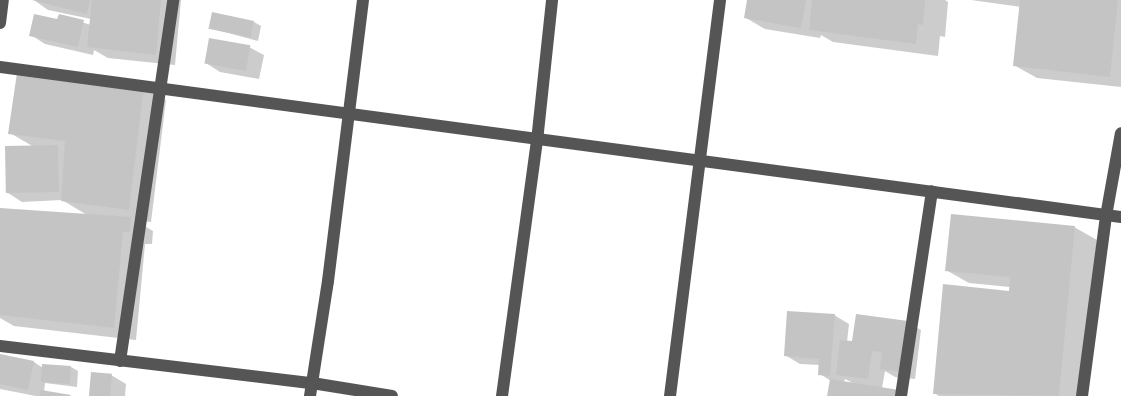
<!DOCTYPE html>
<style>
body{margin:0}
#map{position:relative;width:1121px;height:396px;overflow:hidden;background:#fff;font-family:"Fira Sans",sans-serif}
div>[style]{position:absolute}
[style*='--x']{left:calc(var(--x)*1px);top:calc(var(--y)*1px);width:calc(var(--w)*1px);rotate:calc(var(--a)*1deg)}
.shadow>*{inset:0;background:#0003}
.building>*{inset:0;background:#c4c4c4;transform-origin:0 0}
.minor>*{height:12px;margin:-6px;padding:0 6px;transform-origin:6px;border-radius:6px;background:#555}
span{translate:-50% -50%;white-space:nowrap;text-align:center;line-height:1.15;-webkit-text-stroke:4.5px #fff;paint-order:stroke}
</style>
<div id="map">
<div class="shadow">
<i style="clip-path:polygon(34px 0,181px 0,175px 65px,108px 58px,94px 50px,93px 55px,45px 44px,31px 35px,58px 21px,59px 15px,91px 25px,91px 19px,48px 10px)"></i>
<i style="clip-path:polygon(749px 0,945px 0,948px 2px,945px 37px,940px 36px,938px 56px,833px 42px,821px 35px,820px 38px,765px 29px,746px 18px)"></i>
<i style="clip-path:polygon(971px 0,1121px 0,1121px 87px,1037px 78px,1014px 65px,1021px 7px)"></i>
<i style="clip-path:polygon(254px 22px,261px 26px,258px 41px,210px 28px)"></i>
<i style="clip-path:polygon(249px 47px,264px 55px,259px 79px,220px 72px,206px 63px)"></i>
<i style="clip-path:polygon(144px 87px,166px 100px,151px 222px,134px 220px,153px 231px,152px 244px,145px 244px,136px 340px,14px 326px,0 318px,0 218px,87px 215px,62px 200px,22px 202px,8px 193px,34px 147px,10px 133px)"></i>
<i style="clip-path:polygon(1074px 227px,1097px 240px,1082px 396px,939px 396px,934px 393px,1010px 292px,1010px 287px,969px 283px,946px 270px)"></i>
<i style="clip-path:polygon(evenodd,834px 315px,849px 324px,847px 342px,853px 343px,907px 322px,921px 330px,915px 379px,895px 377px,885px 371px,882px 388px,908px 396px,828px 396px,831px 381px,820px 374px,820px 365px,800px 364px,785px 355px,834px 315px,845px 379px,853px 383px,844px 382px,845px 379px)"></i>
<i style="clip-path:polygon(0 355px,34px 362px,43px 368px,71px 367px,78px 371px,77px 387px,45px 383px,44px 392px,69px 396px,36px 396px,0 389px)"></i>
<i style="clip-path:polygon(111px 375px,126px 384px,125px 396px,91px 396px)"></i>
</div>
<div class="building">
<i style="clip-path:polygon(32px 0,90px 0,87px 14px)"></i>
<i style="clip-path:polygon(92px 0,161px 0,156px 55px,87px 47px)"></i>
<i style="clip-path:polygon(747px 0,806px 0,801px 28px,744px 18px)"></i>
<i style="clip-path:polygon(812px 0,925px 0,923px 25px,918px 24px,916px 44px,809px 30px)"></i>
<i style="clip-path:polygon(1020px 0,1118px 0,1110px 77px,1013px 66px)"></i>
<i style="left:212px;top:12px;width:43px;height:17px;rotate:12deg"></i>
<i style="clip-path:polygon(34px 14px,57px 19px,59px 14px,84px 20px,78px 47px,29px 36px)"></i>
<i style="left:209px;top:38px;width:42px;height:26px;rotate:10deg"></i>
<i style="clip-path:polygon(17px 73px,144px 85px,129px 210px,61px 201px,65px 141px,8px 134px)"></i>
<i style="left:58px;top:145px;width:47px;height:53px;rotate:89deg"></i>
<i style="clip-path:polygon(0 208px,131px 217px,130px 232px,123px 232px,114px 328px,0 315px)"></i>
<i style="clip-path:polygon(951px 214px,1075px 226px,1059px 396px,933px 394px,943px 284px,1009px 291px,1010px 277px,945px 271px)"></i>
<i style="clip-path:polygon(787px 311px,835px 314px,830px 376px,818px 375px,819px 359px,784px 356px)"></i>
<i style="clip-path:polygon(856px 314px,908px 321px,901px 372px,880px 369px,882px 352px,872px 351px,868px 379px,836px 375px,840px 340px,852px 341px)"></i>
<i style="clip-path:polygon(0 354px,34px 361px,28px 390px,0 384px)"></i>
<i style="left:42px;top:364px;width:29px;height:18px;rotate:4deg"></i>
<i style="left:91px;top:372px;width:21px;height:24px;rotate:5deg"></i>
<i style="clip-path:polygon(830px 379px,899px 390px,898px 396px,827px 396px)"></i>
<i style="clip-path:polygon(41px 390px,71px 395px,70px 396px,40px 396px)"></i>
</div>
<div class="minor">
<i style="--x:0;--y:23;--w:23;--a:-83"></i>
<i style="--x:0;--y:67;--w:1131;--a:7.62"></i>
<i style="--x:0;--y:346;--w:314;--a:6.8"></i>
<i style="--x:312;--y:383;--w:81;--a:9.2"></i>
<i style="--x:120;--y:361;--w:365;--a:-81.6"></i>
<i style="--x:310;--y:396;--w:116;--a:-81.1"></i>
<i style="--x:328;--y:281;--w:283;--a:-82.9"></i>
<i style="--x:502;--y:396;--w:257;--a:-82.2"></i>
<i style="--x:537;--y:141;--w:142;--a:-83.9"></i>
<i style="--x:670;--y:396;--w:399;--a:-82.8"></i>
<i style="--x:901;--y:396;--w:207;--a:-81.4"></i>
<i style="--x:1082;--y:396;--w:182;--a:-82.4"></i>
<i style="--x:1106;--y:216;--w:84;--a:-79.8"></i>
</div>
</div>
